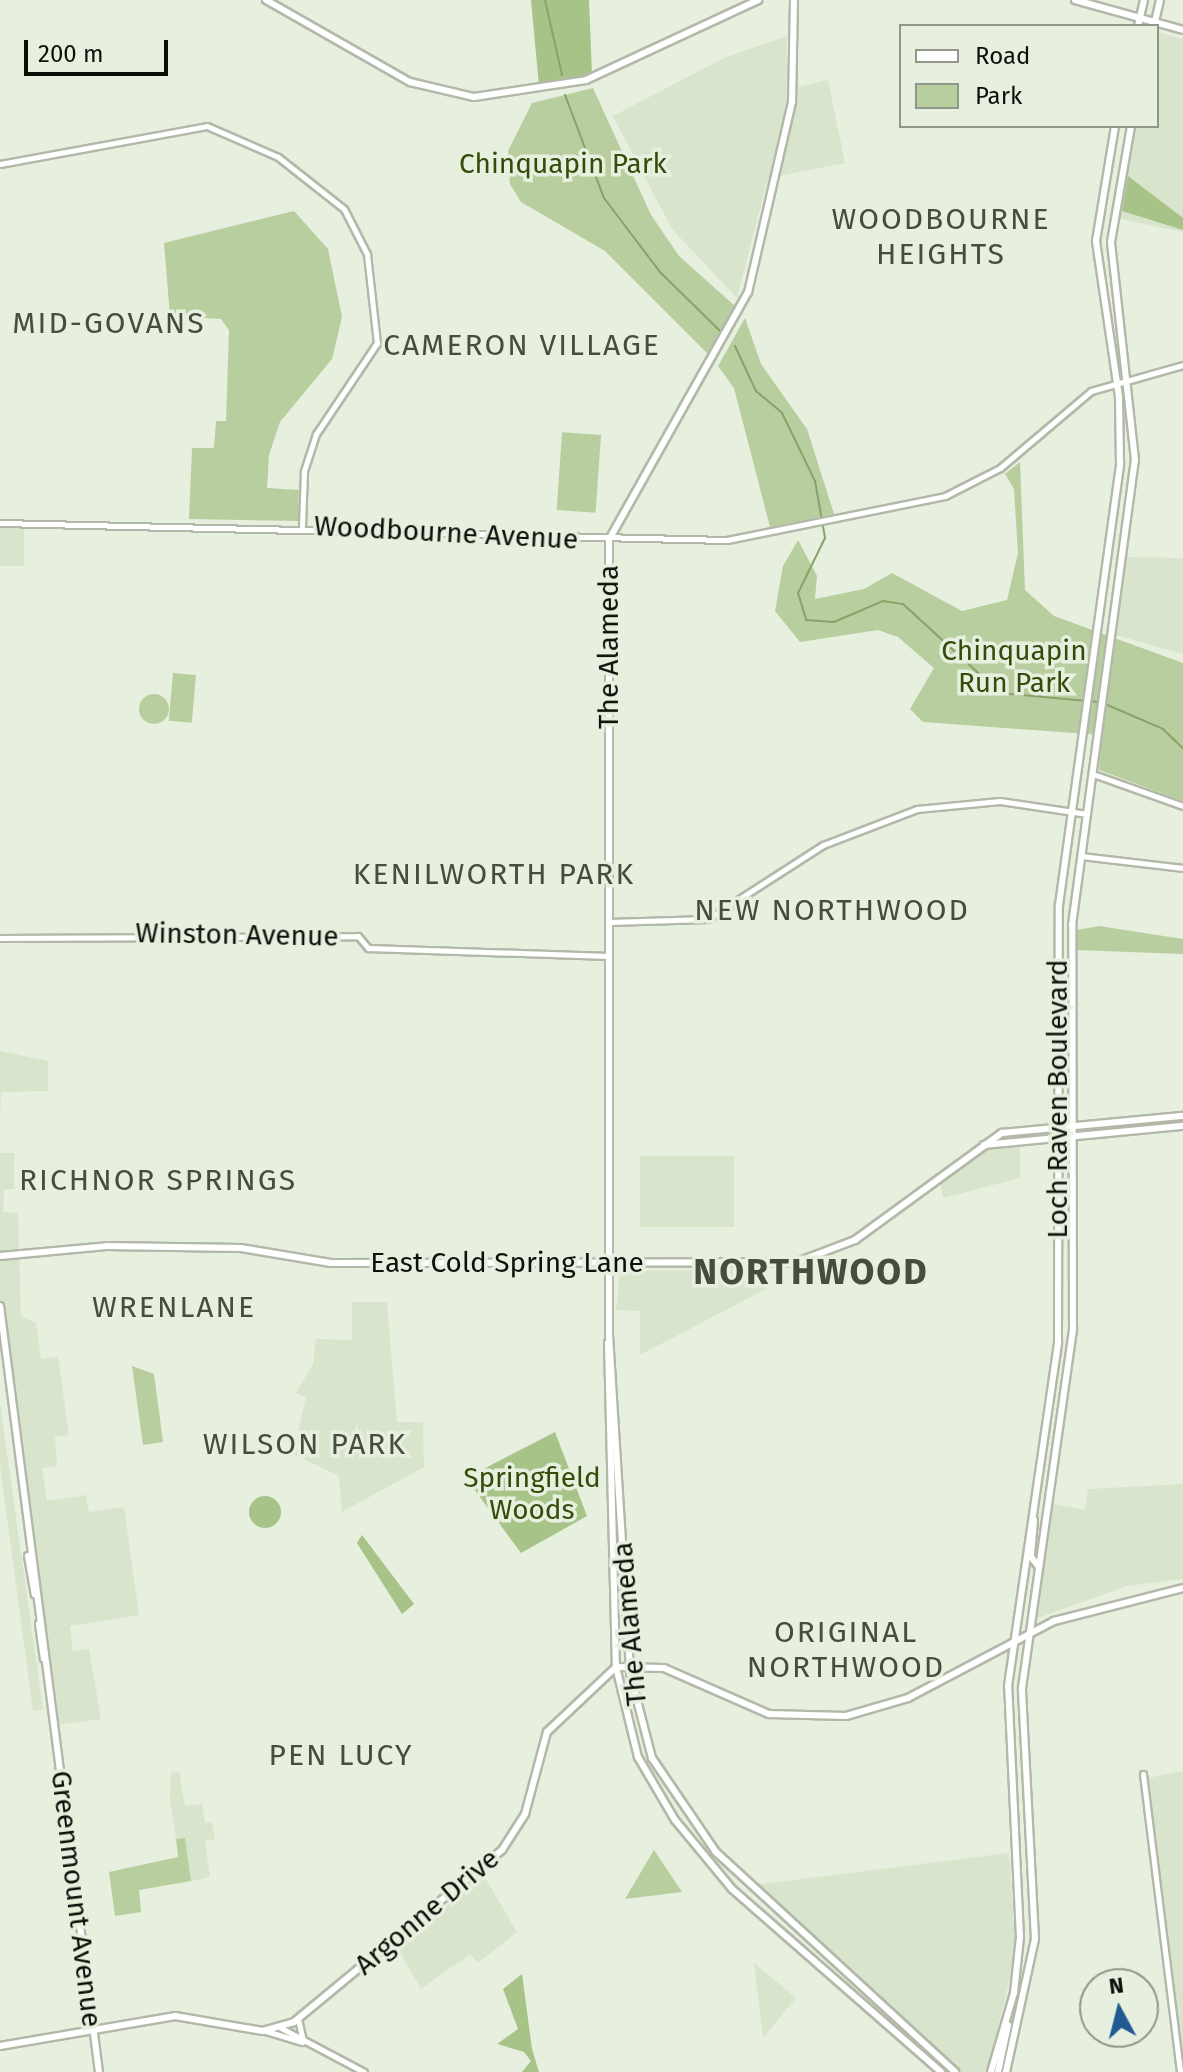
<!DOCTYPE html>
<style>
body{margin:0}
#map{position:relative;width:1183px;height:2072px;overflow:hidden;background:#e7efde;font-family:"Fira Sans",sans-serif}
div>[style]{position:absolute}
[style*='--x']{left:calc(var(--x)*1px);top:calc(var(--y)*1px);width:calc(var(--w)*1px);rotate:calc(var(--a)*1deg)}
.built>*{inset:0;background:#d9e4cd;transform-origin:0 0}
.green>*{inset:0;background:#b8ce9e;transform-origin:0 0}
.round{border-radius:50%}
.forest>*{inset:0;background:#a8c387}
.stream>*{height:2px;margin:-1px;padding:0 1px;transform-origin:1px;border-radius:1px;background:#88a267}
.roads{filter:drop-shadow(2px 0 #b2b9a9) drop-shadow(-2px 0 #b2b9a9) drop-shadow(0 2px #b2b9a9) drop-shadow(0 -2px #b2b9a9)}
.minor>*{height:5px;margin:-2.5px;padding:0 2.5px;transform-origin:2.5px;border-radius:2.5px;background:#fff}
.major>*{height:6px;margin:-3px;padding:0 3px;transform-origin:3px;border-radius:3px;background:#fff}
span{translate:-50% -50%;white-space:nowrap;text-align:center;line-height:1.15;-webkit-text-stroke:7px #e7efde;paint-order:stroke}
.park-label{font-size:28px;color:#344c09}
.street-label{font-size:28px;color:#0d100a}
.neighbourhood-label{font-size:30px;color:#464c3e;letter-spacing:2px}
.district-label{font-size:36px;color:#464c3e;font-weight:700;letter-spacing:2px}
.legend{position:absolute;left:899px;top:24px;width:260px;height:104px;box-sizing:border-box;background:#e7efde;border:2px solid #909689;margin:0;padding:10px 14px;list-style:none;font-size:24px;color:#0d100a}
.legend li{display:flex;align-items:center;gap:16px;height:40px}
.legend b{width:40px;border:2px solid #909689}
.north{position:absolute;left:1079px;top:1968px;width:80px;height:80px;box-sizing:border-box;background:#e7efde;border:2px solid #909689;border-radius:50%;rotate:353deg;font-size:22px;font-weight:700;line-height:32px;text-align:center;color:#0d100a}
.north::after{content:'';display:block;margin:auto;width:28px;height:36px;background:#215a92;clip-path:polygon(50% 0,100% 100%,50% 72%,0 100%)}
.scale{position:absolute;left:24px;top:40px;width:144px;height:36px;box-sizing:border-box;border:4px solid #0d100a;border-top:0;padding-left:10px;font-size:24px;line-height:28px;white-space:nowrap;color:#0d100a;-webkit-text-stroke:6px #e7efde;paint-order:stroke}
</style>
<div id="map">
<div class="built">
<i style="clip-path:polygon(1157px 32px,1183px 39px,1183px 232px,1117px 218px,1135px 126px,1157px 126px)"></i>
<i style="clip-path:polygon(787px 36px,786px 90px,828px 80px,845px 163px,768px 178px,737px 298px,672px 229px,613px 116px,724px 58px)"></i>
<i style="left:0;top:524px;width:24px;height:42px"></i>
<i style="clip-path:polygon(1123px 557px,1183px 558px,1183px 654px,1112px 634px)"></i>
<i style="clip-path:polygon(0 1051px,48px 1061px,48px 1091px,1px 1092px,0 1117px)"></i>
<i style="clip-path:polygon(1020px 1141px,1020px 1178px,943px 1198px,940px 1180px,988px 1149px)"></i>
<i style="clip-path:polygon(0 1153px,14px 1153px,14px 1189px,4px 1189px,3px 1212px,18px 1213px,21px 1316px,36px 1323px,41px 1359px,58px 1357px,69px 1435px,55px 1437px,57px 1466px,42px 1468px,47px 1501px,86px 1495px,89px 1512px,124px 1507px,139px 1615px,70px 1626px,73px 1651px,89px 1649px,101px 1719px,54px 1725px,0 1308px)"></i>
<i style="left:640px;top:1156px;width:94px;height:71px"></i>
<i style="clip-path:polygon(767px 1269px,768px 1288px,640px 1355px,640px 1311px,616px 1310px,620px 1271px)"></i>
<i style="clip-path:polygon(352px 1302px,387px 1302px,397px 1422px,423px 1422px,424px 1467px,342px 1512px,339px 1476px,293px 1454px,306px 1398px,296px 1393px,313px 1364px,316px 1339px,352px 1340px)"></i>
<i style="clip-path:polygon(0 1404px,43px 1709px,33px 1711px,0 1465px)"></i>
<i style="clip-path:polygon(1183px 1484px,1183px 1579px,1127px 1586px,1035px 1619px,1053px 1504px,1085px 1510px,1088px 1489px)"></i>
<i style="clip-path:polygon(1183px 1771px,1183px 2064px,1148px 1778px)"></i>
<i style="clip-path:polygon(179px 1772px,185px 1806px,202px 1804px,205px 1823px,212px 1822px,215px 1839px,205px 1841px,210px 1877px,191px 1881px,185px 1838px,176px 1839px,170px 1800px,171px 1773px)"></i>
<i style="clip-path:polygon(1009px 1853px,1016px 1953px,987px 2072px,961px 2072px,755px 1885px)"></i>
<i style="clip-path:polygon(484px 1876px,517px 1932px,478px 1963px,470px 1954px,421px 1989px,396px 1946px)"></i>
<i style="clip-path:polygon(754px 1963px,796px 1998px,763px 2038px,763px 2037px)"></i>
</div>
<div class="green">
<i style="clip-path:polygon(593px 88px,651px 215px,679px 256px,735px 306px,710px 356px,605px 251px,521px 202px,510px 184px,508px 151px,532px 103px)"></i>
<i style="clip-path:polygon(294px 211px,328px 249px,342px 317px,332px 359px,280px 422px,269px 455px,267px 488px,299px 490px,298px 521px,189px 519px,192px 448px,214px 448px,216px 421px,226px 421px,229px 330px,221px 319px,170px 316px,164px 243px)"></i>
<i style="clip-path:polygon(745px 318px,761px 364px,807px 429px,834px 514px,770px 527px,734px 388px,718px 366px)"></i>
<i style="left:601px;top:435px;width:78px;height:39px;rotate:94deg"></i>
<i style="clip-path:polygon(1020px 462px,1025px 590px,1054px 616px,1183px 663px,1183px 801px,1099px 770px,1102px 735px,923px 722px,910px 709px,934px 668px,898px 637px,878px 630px,800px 642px,775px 611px,783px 566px,798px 540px,817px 576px,815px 599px,864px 589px,892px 573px,962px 611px,1007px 600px,1018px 553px,1014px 489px,1005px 474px)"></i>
<i style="left:173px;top:673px;width:23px;height:48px;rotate:5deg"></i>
<i class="round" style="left:139px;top:694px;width:30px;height:30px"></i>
<i style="clip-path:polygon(1099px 926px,1183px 939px,1183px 954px,1075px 950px,1077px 930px)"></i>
<i style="clip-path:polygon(132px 1366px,154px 1374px,163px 1442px,143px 1445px)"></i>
<i style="clip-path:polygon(185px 1838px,191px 1881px,139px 1890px,141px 1912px,115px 1916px,109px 1872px,178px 1857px,176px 1839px)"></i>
<i style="clip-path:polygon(654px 1850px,682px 1892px,625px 1899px)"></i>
</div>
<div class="forest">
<i style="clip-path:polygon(531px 0,589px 0,592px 74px,539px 86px)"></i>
<i style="clip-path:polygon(1128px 176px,1183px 218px,1183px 230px,1122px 211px)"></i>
<i style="clip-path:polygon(555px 1432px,587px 1516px,521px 1553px,466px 1478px)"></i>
<i class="round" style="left:249px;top:1496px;width:32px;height:32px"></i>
<i style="clip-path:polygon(362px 1535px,414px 1604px,402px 1614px,357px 1543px)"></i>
<i style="clip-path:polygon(522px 1974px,532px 2049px,539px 2072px,522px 2072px,531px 2061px,524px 2052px,497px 2044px,518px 2029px,503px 1989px)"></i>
</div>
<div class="stream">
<i style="--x:545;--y:0;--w:77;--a:77.2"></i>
<i style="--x:565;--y:95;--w:110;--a:69.3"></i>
<i style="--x:604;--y:198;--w:93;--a:52.9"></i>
<i style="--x:660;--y:272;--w:86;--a:44.5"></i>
<i style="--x:735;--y:346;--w:50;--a:65"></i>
<i style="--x:756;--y:391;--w:34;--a:40"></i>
<i style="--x:782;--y:413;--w:76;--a:64.1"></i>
<i style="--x:815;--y:481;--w:58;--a:80"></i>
<i style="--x:825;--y:538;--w:61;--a:116.1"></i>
<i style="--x:798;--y:593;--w:28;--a:73"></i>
<i style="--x:806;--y:620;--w:28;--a:4"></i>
<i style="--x:834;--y:622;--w:53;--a:-23.2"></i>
<i style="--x:883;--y:601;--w:20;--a:9"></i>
<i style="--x:903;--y:604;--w:132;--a:42.5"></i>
<i style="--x:1000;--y:693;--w:99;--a:5.2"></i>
<i style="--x:1105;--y:704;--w:63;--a:23.3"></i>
<i style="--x:1163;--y:729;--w:28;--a:44"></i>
</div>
<div class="roads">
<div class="minor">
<i style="--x:0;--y:164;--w:210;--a:-10.4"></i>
<i style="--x:207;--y:126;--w:77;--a:23.6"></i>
<i style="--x:278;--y:157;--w:84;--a:38.2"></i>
<i style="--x:344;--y:209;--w:51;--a:62.9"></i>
<i style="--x:367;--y:254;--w:90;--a:83.6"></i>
<i style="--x:377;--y:343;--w:110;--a:123.8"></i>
<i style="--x:316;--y:434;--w:40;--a:108"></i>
<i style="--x:304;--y:472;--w:54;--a:92.1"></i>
<i style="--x:0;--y:523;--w:727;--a:1.34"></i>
<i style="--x:727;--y:540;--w:222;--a:-11.4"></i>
<i style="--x:945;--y:496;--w:62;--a:-27"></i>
<i style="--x:1000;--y:468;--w:119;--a:-40.2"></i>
<i style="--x:1091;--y:391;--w:96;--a:-15.8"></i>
<i style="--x:1093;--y:774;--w:96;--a:19.6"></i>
<i style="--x:1081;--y:856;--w:103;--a:6.7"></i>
<i style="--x:609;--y:922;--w:99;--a:-1.7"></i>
<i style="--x:708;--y:919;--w:137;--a:-32.8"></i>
<i style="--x:823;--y:845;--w:101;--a:-21"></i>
<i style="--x:917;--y:809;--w:83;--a:-5.5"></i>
<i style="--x:1000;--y:801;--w:88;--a:8.5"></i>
<i style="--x:0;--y:938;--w:358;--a:-0.3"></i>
<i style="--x:358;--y:936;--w:16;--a:50"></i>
<i style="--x:368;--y:948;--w:241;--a:1.9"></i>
<i style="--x:1143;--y:1774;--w:300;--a:82.9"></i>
<i style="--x:298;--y:2019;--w:23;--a:77"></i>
<i style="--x:281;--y:2028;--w:94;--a:27.9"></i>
<i style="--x:266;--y:2031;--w:38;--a:17"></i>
</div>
<div class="major">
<i style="--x:266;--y:0;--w:166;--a:29.7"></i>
<i style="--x:410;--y:82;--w:66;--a:13.2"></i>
<i style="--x:474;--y:97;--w:113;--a:-8.6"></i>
<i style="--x:586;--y:80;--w:190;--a:-24.9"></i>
<i style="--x:794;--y:0;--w:102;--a:91.1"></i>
<i style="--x:792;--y:102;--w:195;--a:103"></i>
<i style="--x:748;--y:292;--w:284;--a:119.3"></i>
<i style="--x:609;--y:540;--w:795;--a:90"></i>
<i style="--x:609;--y:1335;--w:339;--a:86.4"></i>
<i style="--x:630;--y:1673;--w:88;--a:75.5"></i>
<i style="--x:652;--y:1758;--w:114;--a:55.8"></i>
<i style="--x:716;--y:1852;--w:325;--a:42.6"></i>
<i style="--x:1075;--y:0;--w:112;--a:15.5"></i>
<i style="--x:1138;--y:26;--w:27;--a:-77"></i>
<i style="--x:1154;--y:26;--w:27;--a:-77"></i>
<i style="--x:984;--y:1145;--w:200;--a:-5.5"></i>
<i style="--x:0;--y:1256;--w:107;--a:-5.3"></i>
<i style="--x:107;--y:1246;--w:134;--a:0.9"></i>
<i style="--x:241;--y:1248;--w:91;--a:9.5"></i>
<i style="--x:331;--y:1263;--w:466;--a:-0.1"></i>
<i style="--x:797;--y:1262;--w:62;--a:-20.8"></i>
<i style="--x:855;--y:1240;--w:182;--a:-36.1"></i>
<i style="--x:1002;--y:1133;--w:182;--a:-5.4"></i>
<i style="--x:0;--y:1306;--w:772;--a:82.64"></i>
<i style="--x:608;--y:1343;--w:324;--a:88.6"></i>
<i style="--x:616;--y:1667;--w:93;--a:76.3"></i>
<i style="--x:638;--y:1757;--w:73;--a:59.6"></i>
<i style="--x:675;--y:1820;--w:89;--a:50.4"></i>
<i style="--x:732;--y:1889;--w:278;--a:41.2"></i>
<i style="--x:1034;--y:1520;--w:37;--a:95"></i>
<i style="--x:1031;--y:1557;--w:13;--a:51"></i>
<i style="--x:28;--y:1556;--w:39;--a:80"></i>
<i style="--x:39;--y:1624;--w:35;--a:82"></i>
<i style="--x:0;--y:2046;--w:178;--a:-9.7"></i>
<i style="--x:175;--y:2016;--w:89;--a:9.7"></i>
<i style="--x:263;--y:2031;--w:32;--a:-16"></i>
<i style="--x:294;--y:2022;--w:270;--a:-39.6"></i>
<i style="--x:502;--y:1850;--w:43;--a:-57.4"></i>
<i style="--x:525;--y:1814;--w:85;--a:-75"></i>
<i style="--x:547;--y:1732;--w:95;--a:-43.3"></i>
<i style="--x:616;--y:1667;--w:48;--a:1.2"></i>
<i style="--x:664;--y:1668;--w:115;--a:23.7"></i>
<i style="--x:769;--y:1714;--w:77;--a:1.5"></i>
<i style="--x:846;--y:1716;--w:65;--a:-16.2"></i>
<i style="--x:908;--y:1698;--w:165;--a:-27.8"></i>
<i style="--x:1054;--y:1621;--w:133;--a:-14.3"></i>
<i style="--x:991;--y:2072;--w:82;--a:-73.8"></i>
<i style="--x:1014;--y:1993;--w:56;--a:-83.9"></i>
<i style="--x:1020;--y:1937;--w:251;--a:-92.7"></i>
<i style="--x:1008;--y:1686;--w:348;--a:-81.7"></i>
<i style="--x:1058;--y:1342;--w:437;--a:-89.9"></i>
<i style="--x:1059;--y:905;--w:446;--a:-82.1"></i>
<i style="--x:1120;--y:463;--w:66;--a:-90.9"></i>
<i style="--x:1119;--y:397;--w:158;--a:-98.4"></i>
<i style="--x:1096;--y:241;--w:117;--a:-80.6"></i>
<i style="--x:998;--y:2072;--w:48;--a:-78"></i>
<i style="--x:1006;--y:2072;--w:136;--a:-77.7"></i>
<i style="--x:1035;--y:1939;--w:251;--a:-93"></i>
<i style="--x:1022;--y:1688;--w:363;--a:-81.9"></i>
<i style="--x:1073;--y:1329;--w:404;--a:-90.1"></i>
<i style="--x:1072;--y:925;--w:469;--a:-82.3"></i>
<i style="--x:1135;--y:460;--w:219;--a:-96.3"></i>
<i style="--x:1111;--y:242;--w:118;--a:-80.2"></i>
</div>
</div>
<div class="park-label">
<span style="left:563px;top:164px">Chinquapin Park</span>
<span style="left:1014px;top:667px">Chinquapin<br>Run Park</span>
<span style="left:532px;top:1494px">Springfield<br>Woods</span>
</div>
<div class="street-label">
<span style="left:446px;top:533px;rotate:3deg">Woodbourne Avenue</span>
<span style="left:609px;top:647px;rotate:-90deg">The Alameda</span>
<span style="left:237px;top:935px;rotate:1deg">Winston Avenue</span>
<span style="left:1058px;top:1099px;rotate:-90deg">Loch Raven Boulevard</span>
<span style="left:507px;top:1263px">East Cold Spring Lane</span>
<span style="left:630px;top:1624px;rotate:-95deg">The Alameda</span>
<span style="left:76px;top:1899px;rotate:83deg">Greenmount Avenue</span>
<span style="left:427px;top:1912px;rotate:-40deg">Argonne Drive</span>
</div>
<div class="neighbourhood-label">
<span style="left:941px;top:236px">WOODBOURNE<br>HEIGHTS</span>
<span style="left:109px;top:323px">MID-GOVANS</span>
<span style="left:522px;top:345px">CAMERON VILLAGE</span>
<span style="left:494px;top:874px">KENILWORTH PARK</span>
<span style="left:832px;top:910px">NEW NORTHWOOD</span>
<span style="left:158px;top:1180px">RICHNOR SPRINGS</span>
<span style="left:174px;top:1307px">WRENLANE</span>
<span style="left:305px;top:1444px">WILSON PARK</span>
<span style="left:846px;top:1649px">ORIGINAL<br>NORTHWOOD</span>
<span style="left:341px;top:1755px">PEN LUCY</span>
</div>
<div class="district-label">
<span style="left:811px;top:1273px">NORTHWOOD</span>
</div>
<ul class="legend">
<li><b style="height:10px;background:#fff"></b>Road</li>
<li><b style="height:22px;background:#b8ce9e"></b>Park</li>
</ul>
<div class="north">N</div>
<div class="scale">200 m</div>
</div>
